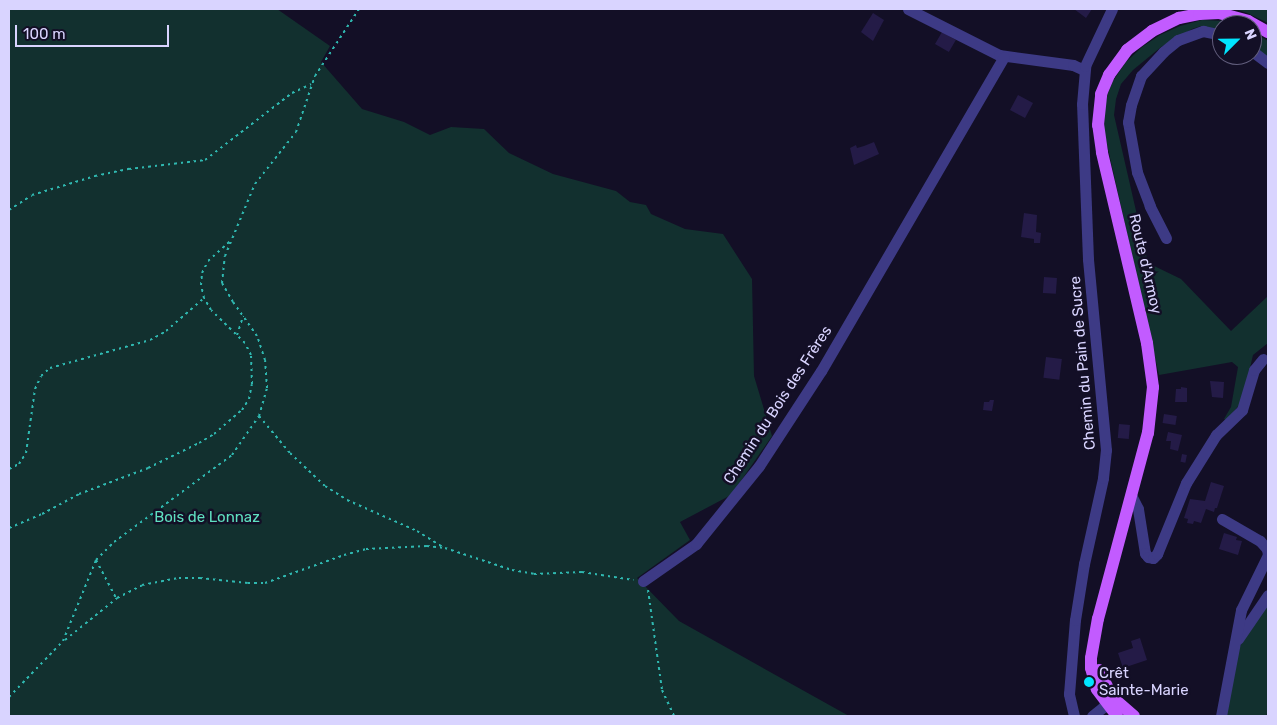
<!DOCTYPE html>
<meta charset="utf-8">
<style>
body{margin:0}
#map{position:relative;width:1277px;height:725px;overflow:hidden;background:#130f26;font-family:Rubik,sans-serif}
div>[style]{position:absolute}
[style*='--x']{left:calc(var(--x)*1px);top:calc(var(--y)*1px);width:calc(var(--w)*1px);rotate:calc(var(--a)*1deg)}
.green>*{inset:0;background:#12302f}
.building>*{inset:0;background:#241b47;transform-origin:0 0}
.path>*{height:2px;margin-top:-1px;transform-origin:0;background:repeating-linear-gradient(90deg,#2fb8b0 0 2.5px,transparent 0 6.5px)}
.minor>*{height:11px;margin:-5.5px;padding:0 5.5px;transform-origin:5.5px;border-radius:5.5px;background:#3d3a85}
.major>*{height:12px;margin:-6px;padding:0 6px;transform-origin:6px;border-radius:6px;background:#c25bff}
.dots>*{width:14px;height:14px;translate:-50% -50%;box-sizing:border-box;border:2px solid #130f26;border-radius:50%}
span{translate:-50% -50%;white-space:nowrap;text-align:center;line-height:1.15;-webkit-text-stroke:5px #130f26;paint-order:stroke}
.street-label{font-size:15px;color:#d9d4ff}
.park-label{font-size:15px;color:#5fe0c0}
.poi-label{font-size:15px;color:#d9d4ff}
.left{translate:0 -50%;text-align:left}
.frame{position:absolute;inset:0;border:10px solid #d9d4ff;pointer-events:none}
.north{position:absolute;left:1212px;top:15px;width:50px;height:50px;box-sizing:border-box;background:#130f26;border:1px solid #625e7d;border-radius:50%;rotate:67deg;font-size:14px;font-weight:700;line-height:20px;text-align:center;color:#d9d4ff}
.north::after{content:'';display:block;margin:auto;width:18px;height:22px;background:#00e5ff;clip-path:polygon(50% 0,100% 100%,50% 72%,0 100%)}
.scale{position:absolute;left:15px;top:25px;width:154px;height:22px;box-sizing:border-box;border:2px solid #d9d4ff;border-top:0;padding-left:6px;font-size:15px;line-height:18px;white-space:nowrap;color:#d9d4ff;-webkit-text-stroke:4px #130f26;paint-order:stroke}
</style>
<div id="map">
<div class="green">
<i style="clip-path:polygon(9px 9px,277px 9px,330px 46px,321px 62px,362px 109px,404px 122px,430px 135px,451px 127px,484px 129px,509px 153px,553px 174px,616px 191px,630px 202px,646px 205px,651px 214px,685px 229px,723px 234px,752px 279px,754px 376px,772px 436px,731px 495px,680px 522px,690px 540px,637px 578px,679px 621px,849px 716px,9px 716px)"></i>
<i style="clip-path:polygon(1235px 9px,1268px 9px,1268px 23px,1247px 13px)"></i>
<i style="clip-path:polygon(1202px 20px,1225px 21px,1238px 25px,1222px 25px,1222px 31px,1201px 26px,1192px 29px,1161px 47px,1133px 70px,1121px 84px,1116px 99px,1114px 115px,1148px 263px,1181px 279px,1231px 331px,1268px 296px,1268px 343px,1253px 355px,1242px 402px,1226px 420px,1224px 419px,1231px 407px,1238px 367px,1232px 362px,1159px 375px,1104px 131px,1105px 105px,1108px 93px,1113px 81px,1126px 62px,1142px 47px,1160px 35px,1180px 26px)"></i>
<i style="clip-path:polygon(1252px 31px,1268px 41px,1268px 57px,1252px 47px)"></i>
<i style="clip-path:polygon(1268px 602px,1268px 711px,1266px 716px,1226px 716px,1238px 651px,1244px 637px)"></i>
</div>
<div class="building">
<i style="clip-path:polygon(1074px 9px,1092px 9px,1086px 18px)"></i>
<i style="clip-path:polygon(873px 13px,884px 20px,873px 41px,861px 32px)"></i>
<i style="left:942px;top:32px;width:16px;height:14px;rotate:30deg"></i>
<i style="left:1018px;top:95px;width:17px;height:17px;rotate:28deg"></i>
<i style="clip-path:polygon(874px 142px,879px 154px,854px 165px,850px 148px,856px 145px,857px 148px,864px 146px)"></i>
<i style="clip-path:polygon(1024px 213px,1037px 215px,1036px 232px,1041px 233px,1040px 243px,1034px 243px,1034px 239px,1021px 237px)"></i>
<i style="left:1044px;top:277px;width:13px;height:16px;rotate:4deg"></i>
<i style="left:1046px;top:357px;width:16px;height:21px;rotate:7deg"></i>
<i style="clip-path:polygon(1210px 381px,1224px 382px,1223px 398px,1212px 397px)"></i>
<i style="clip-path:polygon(1181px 387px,1187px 388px,1187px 402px,1175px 402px,1176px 389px,1181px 389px)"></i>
<i style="clip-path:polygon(990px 400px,994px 400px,992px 411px,983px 410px,984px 402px,989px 402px)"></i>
<i style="left:1164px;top:414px;width:13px;height:9px;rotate:9deg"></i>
<i style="left:1119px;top:424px;width:11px;height:14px;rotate:5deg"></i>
<i style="clip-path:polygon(1168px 432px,1182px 435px,1178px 451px,1170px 449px,1171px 441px,1166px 441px)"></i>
<i style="left:1182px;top:454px;width:5px;height:8px;rotate:11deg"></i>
<i style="clip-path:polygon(1211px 482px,1224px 486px,1217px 508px,1215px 508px,1214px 512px,1206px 509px,1201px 523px,1194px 521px,1193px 524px,1187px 523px,1188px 519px,1184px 518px,1190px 499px,1205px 501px)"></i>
<i style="clip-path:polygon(1224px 533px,1237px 537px,1236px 540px,1242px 541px,1238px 555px,1219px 549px)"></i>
<i style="clip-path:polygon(1140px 638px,1147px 660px,1123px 668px,1118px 653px,1133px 648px,1131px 641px)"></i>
</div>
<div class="path">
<i style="--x:9;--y:210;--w:27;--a:-33"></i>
<i style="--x:32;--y:195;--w:66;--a:-16.8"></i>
<i style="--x:95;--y:176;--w:35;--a:-12"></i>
<i style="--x:129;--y:169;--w:77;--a:-6.8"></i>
<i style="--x:205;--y:160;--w:110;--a:-37.6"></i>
<i style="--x:292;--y:93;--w:21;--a:-25"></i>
<i style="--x:237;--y:335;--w:20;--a:-72"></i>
<i style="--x:259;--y:416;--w:48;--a:50"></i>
<i style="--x:290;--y:453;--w:48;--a:43.3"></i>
<i style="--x:325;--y:486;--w:26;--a:32"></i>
<i style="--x:347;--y:500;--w:77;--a:23.9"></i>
<i style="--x:417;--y:531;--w:31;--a:32"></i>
<i style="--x:9;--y:469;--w:11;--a:-27"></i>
<i style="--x:19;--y:464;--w:13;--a:-58"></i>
<i style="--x:26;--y:453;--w:65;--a:-82"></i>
<i style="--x:35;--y:389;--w:14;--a:-65"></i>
<i style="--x:41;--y:376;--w:12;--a:-42"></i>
<i style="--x:50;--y:368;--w:104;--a:-15.6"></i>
<i style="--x:150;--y:340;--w:18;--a:-29"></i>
<i style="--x:166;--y:331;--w:50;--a:-41"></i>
<i style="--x:9;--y:528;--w:36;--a:-23"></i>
<i style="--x:42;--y:514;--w:42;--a:-28.4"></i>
<i style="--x:79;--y:494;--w:74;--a:-20.6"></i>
<i style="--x:148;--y:468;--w:57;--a:-26.1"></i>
<i style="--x:199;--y:443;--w:17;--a:-31"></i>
<i style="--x:214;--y:434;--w:37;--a:-41"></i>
<i style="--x:242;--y:410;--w:13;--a:-58"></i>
<i style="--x:249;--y:399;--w:15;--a:-79"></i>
<i style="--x:252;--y:384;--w:29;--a:-92"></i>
<i style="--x:251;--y:355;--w:13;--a:-117"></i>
<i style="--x:245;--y:343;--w:47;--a:-135.9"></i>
<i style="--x:211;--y:310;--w:14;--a:-120"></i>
<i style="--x:204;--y:298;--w:13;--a:-103"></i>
<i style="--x:201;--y:285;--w:12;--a:-85"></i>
<i style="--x:202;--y:273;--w:13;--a:-63"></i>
<i style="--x:208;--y:261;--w:31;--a:-42"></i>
<i style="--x:96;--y:560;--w:43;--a:62.2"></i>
<i style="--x:648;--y:590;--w:101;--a:82"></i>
<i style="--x:662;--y:690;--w:29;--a:65"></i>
<i style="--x:65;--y:640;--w:67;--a:-38.9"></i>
<i style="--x:117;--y:598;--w:28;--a:-27"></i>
<i style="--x:142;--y:585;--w:38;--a:-11"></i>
<i style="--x:179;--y:578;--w:21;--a:0"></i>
<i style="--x:200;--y:578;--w:48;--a:5.9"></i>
<i style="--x:248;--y:583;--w:17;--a:0"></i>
<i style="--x:265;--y:583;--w:84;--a:-19.5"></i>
<i style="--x:344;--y:555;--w:23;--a:-15"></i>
<i style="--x:366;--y:549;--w:61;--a:-2.8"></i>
<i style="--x:427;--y:546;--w:18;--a:6"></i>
<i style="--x:445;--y:548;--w:71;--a:18.2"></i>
<i style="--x:512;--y:570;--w:22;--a:10"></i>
<i style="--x:534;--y:574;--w:48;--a:-2.4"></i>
<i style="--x:582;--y:572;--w:52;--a:8.9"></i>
<i style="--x:9;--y:697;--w:78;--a:-46"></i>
<i style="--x:63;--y:641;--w:87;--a:-67.8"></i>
<i style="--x:96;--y:560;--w:25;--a:-45"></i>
<i style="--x:114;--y:542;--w:147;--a:-36.4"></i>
<i style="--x:232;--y:455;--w:47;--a:-55.3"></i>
<i style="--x:259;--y:416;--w:29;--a:-74"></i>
<i style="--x:267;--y:388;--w:28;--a:-94"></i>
<i style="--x:265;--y:360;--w:25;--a:-108"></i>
<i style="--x:257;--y:336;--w:42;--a:-125.2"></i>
<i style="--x:233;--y:302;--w:22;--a:-120"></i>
<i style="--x:222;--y:283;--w:27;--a:-84"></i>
<i style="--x:225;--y:256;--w:78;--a:-67.4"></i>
<i style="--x:255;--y:184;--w:66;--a:-51.7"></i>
<i style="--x:296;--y:132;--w:59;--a:-71.3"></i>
<i style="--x:315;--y:76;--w:80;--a:-56.7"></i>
</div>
<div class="minor">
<i style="--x:908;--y:9;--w:102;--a:26.8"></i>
<i style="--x:999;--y:55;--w:75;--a:7.7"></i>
<i style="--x:1073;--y:65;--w:12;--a:24"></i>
<i style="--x:1252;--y:51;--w:20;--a:37"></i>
<i style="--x:1166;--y:238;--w:36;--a:-117"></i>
<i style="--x:1150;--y:206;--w:36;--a:-111"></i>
<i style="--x:1137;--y:172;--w:51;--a:-100.2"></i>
<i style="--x:1128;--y:122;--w:17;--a:-80"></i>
<i style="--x:1131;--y:105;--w:31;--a:-71"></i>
<i style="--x:1141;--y:76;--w:33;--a:-47"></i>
<i style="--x:1163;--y:52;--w:19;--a:-39"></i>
<i style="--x:1178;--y:40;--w:27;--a:-20"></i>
<i style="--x:1203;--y:31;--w:19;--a:12"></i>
<i style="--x:1132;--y:497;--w:13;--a:63"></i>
<i style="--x:1138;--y:509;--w:45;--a:81"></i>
<i style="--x:1145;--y:553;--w:5;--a:53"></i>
<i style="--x:1148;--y:557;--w:5;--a:11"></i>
<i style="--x:1153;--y:558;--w:6;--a:-45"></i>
<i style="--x:1157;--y:554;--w:77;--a:-67.8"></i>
<i style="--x:1186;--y:483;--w:57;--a:-58"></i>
<i style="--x:1216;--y:435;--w:36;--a:-44"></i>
<i style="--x:1242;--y:410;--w:42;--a:-73.3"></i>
<i style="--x:1254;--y:370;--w:14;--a:-51"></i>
<i style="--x:643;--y:581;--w:65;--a:-34.9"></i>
<i style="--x:696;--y:544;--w:100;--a:-51.1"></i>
<i style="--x:759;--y:466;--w:113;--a:-56.9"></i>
<i style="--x:821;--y:371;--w:363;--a:-59.8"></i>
<i style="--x:1238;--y:639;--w:53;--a:-55.7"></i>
<i style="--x:1074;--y:716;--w:23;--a:-103"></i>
<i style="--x:1069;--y:694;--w:74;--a:-85.4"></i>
<i style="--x:1075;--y:620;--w:57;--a:-80.9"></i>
<i style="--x:1084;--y:564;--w:88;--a:-77.5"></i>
<i style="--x:1103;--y:478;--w:28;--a:-84"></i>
<i style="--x:1106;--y:450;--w:192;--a:-95.4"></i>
<i style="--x:1088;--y:259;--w:155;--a:-92.2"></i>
<i style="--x:1082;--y:104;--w:38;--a:-85"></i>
<i style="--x:1085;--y:66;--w:63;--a:-64.7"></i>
<i style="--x:1092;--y:716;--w:14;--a:-39"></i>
<i style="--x:1103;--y:707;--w:14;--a:-21"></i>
<i style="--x:1221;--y:716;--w:108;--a:-79.3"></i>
<i style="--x:1241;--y:610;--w:61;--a:-63.9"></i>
<i style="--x:1268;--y:555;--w:6;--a:-99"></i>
<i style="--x:1267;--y:549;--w:11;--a:-131"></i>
<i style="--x:1260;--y:541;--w:44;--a:-149.9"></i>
</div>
<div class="major">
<i style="--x:1099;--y:670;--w:30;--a:64"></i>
<i style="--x:1112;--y:697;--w:29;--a:41"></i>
<i style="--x:1117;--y:716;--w:34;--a:-127"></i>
<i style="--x:1097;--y:689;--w:22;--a:-106"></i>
<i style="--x:1091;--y:668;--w:10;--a:-90"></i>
<i style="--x:1091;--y:658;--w:40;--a:-80"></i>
<i style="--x:1098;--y:619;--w:193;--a:-75"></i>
<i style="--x:1148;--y:433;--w:46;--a:-83.8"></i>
<i style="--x:1153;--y:387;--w:44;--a:-97.8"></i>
<i style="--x:1147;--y:343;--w:196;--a:-103.3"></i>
<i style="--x:1102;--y:152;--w:27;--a:-98"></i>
<i style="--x:1098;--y:125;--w:31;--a:-84"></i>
<i style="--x:1101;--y:94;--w:21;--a:-67"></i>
<i style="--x:1109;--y:75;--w:31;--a:-54"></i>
<i style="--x:1127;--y:50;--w:31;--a:-37"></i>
<i style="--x:1152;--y:31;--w:30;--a:-26"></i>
<i style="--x:1179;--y:18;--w:20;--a:-11"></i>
<i style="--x:1199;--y:14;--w:20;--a:-3"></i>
<i style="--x:1219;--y:13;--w:30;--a:15"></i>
<i style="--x:1248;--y:21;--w:23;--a:29"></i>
</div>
<div class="dots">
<i style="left:1089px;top:682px;background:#00e5ff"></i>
</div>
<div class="street-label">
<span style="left:1145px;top:264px;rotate:77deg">Route d'Armoy</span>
<span style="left:1083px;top:363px;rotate:-95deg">Chemin du Pain de Sucre</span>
<span style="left:778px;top:405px;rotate:-57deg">Chemin du Bois des Frères</span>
</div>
<div class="park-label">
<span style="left:207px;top:518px">Bois de Lonnaz</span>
</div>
<div class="poi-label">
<span class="left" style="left:1099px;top:682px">Crêt<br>Sainte-Marie</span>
</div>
<div class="frame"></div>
<div class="north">N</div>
<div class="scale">100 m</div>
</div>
